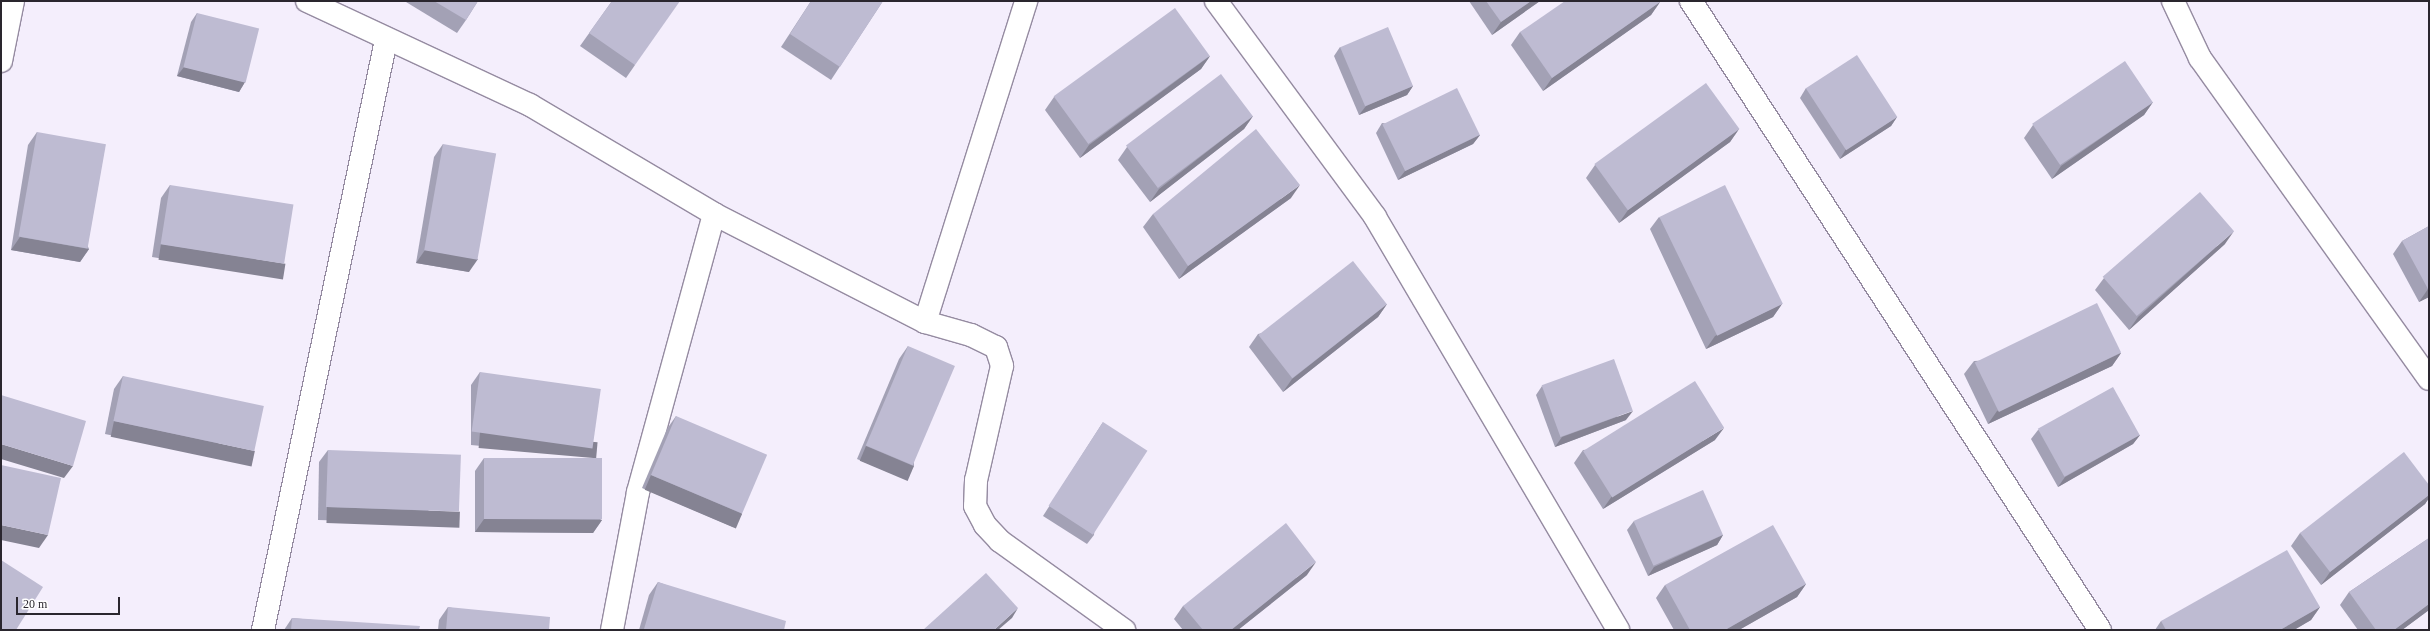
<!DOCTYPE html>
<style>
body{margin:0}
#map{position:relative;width:2430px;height:631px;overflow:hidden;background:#f4eefc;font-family:"Times New Roman",serif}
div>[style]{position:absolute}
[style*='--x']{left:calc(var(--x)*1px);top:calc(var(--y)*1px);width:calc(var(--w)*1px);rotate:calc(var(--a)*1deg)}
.roads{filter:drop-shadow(1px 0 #958ba1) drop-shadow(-1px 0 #958ba1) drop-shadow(0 1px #958ba1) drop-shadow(0 -1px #958ba1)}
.minor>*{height:22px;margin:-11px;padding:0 11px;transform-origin:11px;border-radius:11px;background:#fff}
.wall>*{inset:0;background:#a3a1b5}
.shaded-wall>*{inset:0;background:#858393;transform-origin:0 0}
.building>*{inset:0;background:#bebbd2;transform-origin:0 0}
span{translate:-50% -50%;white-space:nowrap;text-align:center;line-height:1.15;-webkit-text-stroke:3.5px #fff;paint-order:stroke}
.frame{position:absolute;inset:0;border:2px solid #2a262e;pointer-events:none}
.scale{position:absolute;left:16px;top:597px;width:104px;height:18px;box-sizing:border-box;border:2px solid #2a262e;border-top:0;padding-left:5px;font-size:12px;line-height:14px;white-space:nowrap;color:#2a262e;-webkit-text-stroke:3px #fff;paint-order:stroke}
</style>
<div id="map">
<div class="roads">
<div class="minor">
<i style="--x:307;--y:1;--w:246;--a:25"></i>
<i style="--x:530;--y:105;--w:214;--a:30.6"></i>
<i style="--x:714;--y:214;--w:237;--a:27.1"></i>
<i style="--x:925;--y:322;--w:48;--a:15.8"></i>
<i style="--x:971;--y:335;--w:28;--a:26"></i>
<i style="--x:996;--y:347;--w:20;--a:72"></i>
<i style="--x:1002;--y:366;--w:117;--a:102.8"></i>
<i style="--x:976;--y:480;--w:26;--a:92"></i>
<i style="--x:975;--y:506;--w:21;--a:62"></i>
<i style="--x:985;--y:525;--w:22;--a:47"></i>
<i style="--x:1000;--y:541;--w:153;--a:35.7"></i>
<i style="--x:1216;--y:1;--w:268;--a:53.6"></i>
<i style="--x:1375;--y:217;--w:479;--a:59.5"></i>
<i style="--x:1691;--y:1;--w:750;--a:56.97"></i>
<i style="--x:2173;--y:1;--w:63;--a:64.7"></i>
<i style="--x:2200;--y:58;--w:394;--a:54.5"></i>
<i style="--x:1;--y:61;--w:61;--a:-78.7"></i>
<i style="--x:925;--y:322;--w:337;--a:-72.5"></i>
<i style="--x:263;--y:630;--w:603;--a:-78.22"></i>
<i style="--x:612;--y:630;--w:140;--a:-79.3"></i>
<i style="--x:638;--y:492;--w:288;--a:-74.7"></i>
</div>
</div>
<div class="wall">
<i style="clip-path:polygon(406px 1px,478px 1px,466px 20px,457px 33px,406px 2px)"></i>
<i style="clip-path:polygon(612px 1px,635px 65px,626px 78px,580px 46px)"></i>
<i style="clip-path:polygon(811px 1px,883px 1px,831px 80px,781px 47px)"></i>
<i style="clip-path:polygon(1469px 1px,1540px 1px,1492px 35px)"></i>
<i style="clip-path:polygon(1660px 2px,1651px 15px,1543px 91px,1511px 45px,1520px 32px)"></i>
<i style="clip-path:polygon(197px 13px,245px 82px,239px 92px,177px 76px,191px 22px)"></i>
<i style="clip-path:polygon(1340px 47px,1413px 86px,1407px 95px,1359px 115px,1334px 56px)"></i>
<i style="clip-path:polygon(1210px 56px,1201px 69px,1080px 158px,1045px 110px,1054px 97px)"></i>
<i style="clip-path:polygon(1806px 88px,1897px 117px,1891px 126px,1840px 159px,1800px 98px)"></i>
<i style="clip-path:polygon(2153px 102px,2144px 115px,2052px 179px,2024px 138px,2033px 125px)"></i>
<i style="clip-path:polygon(1253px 116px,1244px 129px,1150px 202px,1118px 160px,1127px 147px)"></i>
<i style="clip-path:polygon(1382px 123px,1480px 135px,1473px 144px,1398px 180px,1376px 133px)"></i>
<i style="clip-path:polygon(1739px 129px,1730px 142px,1619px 223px,1586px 178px,1595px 165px)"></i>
<i style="clip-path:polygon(37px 132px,89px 249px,80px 262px,11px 250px,28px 145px)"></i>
<i style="clip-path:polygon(443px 144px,469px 272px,416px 263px,434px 157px)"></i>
<i style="clip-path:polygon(170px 185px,276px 277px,152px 257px,161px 198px)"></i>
<i style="clip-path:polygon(1291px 198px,1179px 279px,1143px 227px,1153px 214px)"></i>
<i style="clip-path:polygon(1659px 217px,1782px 304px,1773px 317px,1706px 349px,1650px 229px)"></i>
<i style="clip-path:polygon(2429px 226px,2429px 297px,2419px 302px,2393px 254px,2402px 241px)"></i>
<i style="clip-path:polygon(2225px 244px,2129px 330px,2095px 290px,2104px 278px)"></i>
<i style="clip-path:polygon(1387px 304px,1378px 317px,1283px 392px,1249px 347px,1258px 334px)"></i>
<i style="clip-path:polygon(908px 346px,914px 466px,905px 479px,857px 459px,899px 359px)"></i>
<i style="clip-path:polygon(2121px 353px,2112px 366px,1988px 424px,1964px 374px,1974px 361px)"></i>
<i style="clip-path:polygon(480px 372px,588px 456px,471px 445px,471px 385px)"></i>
<i style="clip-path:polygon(123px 376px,246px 463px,105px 434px,114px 389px)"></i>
<i style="clip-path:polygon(1542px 386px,1626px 420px,1555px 447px,1536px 395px)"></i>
<i style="clip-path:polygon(676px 416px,742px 514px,733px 527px,642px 488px,667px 429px)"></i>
<i style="clip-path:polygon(1103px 422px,1094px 535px,1087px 544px,1043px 516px)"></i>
<i style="clip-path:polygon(2038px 430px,2140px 435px,2133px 444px,2058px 487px,2031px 439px)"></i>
<i style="clip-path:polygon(1715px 440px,1603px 509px,1574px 463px,1583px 450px)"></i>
<i style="clip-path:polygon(328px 450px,451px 524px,318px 520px,319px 462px)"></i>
<i style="clip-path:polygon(484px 458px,602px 520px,593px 533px,475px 532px,475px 471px)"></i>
<i style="clip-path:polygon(2429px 485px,2429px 498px,2425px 504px,2321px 585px,2291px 546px,2300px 533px)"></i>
<i style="clip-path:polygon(1634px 521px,1723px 535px,1717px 545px,1648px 576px,1627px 530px)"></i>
<i style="clip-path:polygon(2429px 538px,2429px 610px,2402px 630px,2358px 630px,2340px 605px,2349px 592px)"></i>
<i style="clip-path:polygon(1307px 575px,1238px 630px,1183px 630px,1174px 619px,1183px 606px)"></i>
<i style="clip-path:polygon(658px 582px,784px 630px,639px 630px,649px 595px)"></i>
<i style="clip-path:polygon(1806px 584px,1797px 597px,1739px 630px,1674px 630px,1656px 598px,1665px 585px)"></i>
<i style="clip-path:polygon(448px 607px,549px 630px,438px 630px,439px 620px)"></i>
<i style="clip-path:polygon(2320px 607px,2311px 620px,2294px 630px,2155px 630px,2161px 621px)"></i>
<i style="clip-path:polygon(292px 618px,419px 630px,284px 630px)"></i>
</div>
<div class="shaded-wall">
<i style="clip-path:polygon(1531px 1px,1540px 1px,1492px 35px,1501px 22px)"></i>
<i style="clip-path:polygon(1660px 2px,1651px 15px,1543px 91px,1552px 78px)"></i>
<i style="clip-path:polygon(1210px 56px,1201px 69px,1080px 158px,1089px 145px)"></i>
<i style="clip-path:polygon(184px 67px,245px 82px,239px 92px,177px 76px)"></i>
<i style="clip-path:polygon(1413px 86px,1407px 95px,1359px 115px,1366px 106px)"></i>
<i style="clip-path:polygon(2153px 102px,2144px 115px,2052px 179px,2061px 166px)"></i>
<i style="clip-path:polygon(1253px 116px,1244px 129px,1150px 202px,1159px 189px)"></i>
<i style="clip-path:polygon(1897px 117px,1891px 126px,1840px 159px,1846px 149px)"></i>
<i style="clip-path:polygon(1739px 129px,1730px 142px,1619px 223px,1628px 210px)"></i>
<i style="clip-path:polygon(1480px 135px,1473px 144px,1398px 180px,1405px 171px)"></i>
<i style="clip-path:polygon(1300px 185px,1291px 198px,1179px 279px,1188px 266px)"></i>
<i style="clip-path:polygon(2234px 231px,2225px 244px,2129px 330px,2138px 317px)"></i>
<i style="clip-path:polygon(20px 237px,89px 249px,80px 262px,11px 250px)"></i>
<i style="left:161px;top:244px;width:126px;height:16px;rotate:9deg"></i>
<i style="clip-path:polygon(425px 250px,478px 259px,469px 272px,416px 263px)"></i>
<i style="clip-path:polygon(2428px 289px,2429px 289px,2429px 297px,2419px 302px)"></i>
<i style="clip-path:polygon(1387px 304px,1378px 317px,1283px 392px,1292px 379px)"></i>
<i style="clip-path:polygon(1782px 304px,1773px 317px,1706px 349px,1715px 336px)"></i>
<i style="clip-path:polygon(2121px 353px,2112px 366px,1988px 424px,1997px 411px)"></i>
<i style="clip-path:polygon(1633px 411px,1626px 420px,1555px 447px,1562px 437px)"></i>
<i style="left:114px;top:421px;width:144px;height:16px;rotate:12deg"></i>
<i style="clip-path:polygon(1724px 428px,1715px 440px,1603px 509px,1612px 496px)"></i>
<i style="left:480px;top:432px;width:118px;height:16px;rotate:5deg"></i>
<i style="clip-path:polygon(2140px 435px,2133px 444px,2058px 487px,2065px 477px)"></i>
<i style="clip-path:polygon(1px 444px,73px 466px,64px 478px,1px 459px)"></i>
<i style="left:866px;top:446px;width:52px;height:16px;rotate:23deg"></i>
<i style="left:651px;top:475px;width:99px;height:16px;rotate:23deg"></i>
<i style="clip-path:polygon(2429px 495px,2429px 498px,2425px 504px,2321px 585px,2330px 572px)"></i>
<i style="left:327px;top:507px;width:133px;height:16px;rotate:2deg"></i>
<i style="clip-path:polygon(484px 519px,602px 520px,593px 533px,475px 532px)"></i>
<i style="clip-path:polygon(1px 525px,48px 535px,39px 548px,1px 540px)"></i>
<i style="clip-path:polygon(1723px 535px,1717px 545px,1648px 576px,1654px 567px)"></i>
<i style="clip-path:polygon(1316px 562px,1307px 575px,1238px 630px,1231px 630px)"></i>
<i style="clip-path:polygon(1806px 584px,1797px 597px,1739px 630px,1725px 630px)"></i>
<i style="clip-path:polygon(2429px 604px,2429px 610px,2402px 630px,2394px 630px)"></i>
<i style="clip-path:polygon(2320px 607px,2311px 620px,2294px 630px,2280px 630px)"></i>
<i style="clip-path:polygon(1018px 608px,1012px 618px,998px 630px,994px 630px)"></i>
</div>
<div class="building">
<i style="clip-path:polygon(434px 1px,478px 1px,466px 20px)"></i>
<i style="clip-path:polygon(612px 1px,680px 1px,635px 65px,589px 33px)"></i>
<i style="clip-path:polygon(811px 1px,883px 1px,840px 67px,790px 34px)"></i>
<i style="clip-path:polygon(1486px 1px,1531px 1px,1501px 22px)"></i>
<i style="clip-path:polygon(1565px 1px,1659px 1px,1660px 2px,1552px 78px,1520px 32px)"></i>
<i style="left:1175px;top:8px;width:59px;height:150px;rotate:54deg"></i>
<i style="left:197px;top:13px;width:64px;height:56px;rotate:14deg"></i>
<i style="left:1388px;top:27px;width:64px;height:52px;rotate:67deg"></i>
<i style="left:1857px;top:55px;width:74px;height:61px;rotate:57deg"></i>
<i style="left:2125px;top:61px;width:50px;height:112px;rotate:56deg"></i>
<i style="left:1221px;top:74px;width:53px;height:119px;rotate:53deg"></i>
<i style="left:1706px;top:83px;width:57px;height:138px;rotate:54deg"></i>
<i style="left:1457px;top:88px;width:52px;height:83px;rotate:64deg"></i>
<i style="clip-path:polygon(1256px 129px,1300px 185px,1188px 266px,1153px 214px)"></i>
<i style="left:37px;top:132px;width:70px;height:106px;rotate:10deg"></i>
<i style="left:443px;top:144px;width:54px;height:108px;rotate:10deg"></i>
<i style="left:170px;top:185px;width:125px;height:60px;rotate:9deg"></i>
<i style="left:1725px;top:185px;width:132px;height:73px;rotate:64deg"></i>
<i style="left:2200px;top:192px;width:52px;height:129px;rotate:49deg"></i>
<i style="clip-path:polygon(2429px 226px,2429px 289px,2428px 289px,2402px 241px)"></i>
<i style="left:1353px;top:261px;width:55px;height:120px;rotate:52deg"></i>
<i style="left:2097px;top:303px;width:55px;height:136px;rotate:64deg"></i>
<i style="left:908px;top:346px;width:51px;height:108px;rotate:23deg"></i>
<i style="left:1614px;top:359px;width:55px;height:77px;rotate:70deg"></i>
<i style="left:480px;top:372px;width:122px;height:60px;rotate:8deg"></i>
<i style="left:123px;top:376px;width:144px;height:46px;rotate:12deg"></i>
<i style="left:1695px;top:381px;width:55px;height:132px;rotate:58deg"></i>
<i style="left:2113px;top:387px;width:55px;height:86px;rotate:61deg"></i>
<i style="clip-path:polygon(1px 395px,86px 421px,73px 466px,1px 444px)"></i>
<i style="left:676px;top:416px;width:99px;height:64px;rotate:23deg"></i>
<i style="left:1103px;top:422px;width:53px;height:100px;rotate:33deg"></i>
<i style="left:328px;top:450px;width:133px;height:57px;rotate:2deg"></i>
<i style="clip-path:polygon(2404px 452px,2429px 485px,2429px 495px,2330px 572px,2300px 533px)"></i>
<i style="left:484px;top:458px;width:118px;height:61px"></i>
<i style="clip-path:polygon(1px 465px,61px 478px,48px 535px,1px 525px)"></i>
<i style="left:1703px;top:490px;width:49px;height:76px;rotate:66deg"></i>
<i style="clip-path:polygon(1286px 523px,1316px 562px,1231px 630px,1203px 630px,1183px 606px)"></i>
<i style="clip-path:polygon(1773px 525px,1806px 584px,1725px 630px,1690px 630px,1665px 585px)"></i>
<i style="clip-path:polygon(2429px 538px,2429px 604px,2394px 630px,2376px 630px,2349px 592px)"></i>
<i style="clip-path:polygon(2287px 550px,2320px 607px,2280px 630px,2166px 630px,2161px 621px)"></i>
<i style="clip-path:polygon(1px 560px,43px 587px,16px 630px,1px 630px)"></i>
<i style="clip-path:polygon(986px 573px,1018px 608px,994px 630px,923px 630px)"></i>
<i style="clip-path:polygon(658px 582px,786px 621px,784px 630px,647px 630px,644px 629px)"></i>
<i style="clip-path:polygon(448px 607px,550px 617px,549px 630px,446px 630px)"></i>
<i style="clip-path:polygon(292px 618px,420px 626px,419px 630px,291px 630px)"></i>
</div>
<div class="frame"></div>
<div class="scale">20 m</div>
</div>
